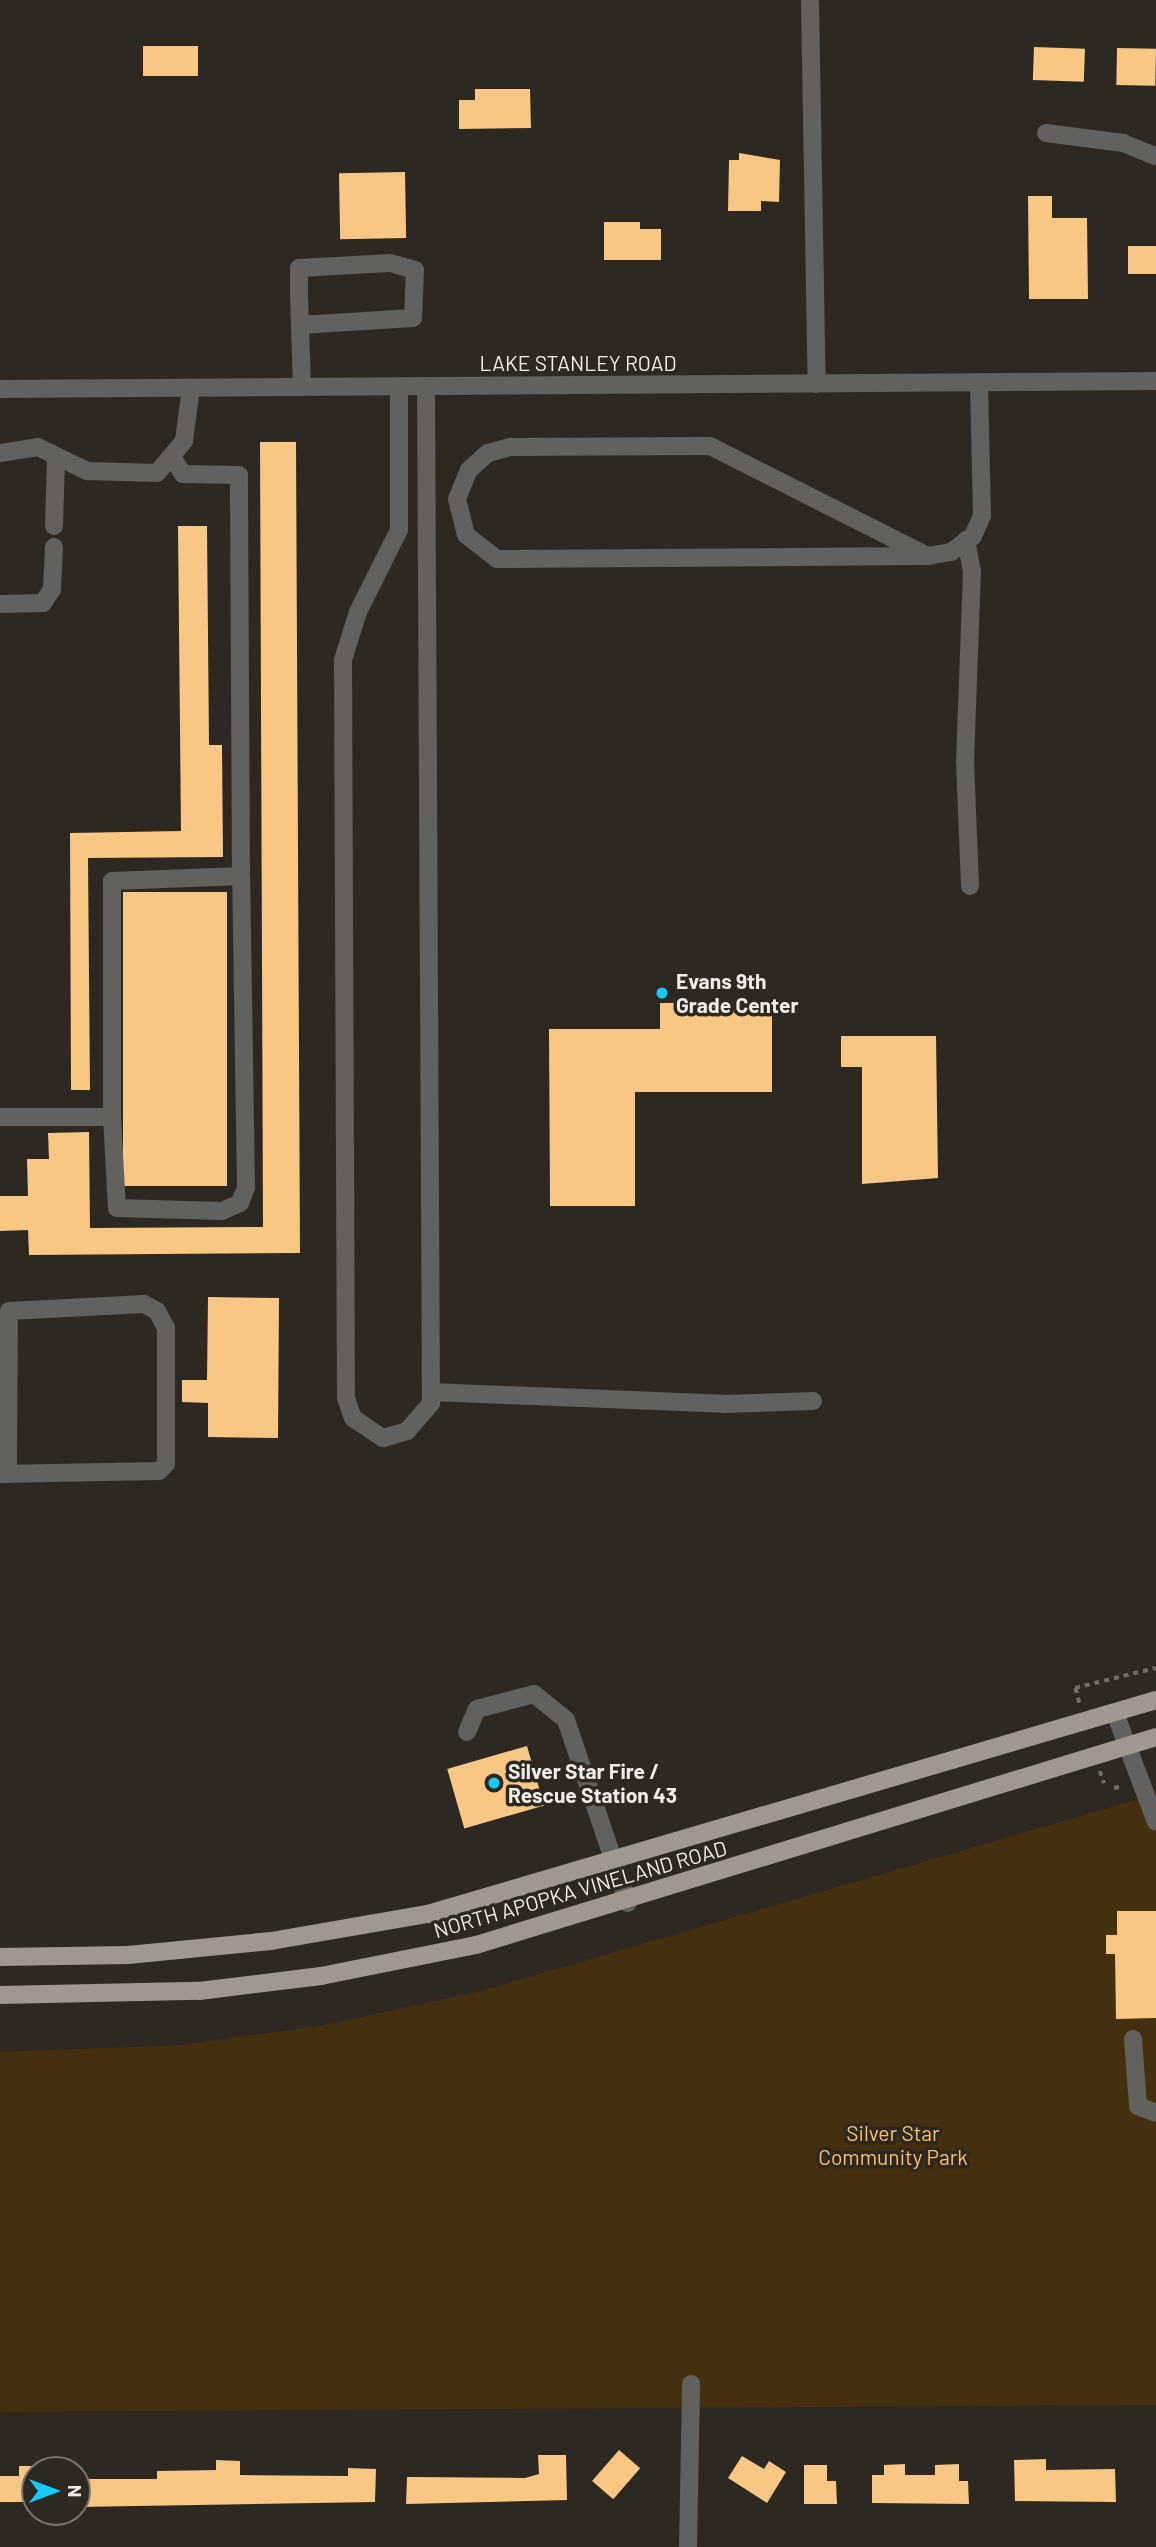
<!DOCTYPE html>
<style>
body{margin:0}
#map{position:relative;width:1156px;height:2547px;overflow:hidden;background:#2d2821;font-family:Barlow,sans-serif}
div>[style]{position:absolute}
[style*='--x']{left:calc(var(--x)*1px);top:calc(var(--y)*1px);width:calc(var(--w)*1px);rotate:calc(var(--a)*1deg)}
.green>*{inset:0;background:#442f0f}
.building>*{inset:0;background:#f8c784;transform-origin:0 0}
.path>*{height:3.5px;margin-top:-1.75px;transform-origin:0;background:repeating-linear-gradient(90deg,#716d67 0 5px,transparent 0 10px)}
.minor>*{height:18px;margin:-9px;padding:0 9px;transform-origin:9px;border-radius:9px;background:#63615d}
.major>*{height:18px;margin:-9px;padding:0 9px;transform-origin:9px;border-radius:9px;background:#9e9891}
.dots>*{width:19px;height:19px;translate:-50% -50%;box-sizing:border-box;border:4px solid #2d2821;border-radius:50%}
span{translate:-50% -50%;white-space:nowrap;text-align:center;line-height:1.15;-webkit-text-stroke:7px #2d2821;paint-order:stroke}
.street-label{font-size:21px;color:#f0ece8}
.poi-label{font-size:21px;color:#f0ece8;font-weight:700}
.left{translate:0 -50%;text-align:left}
.park-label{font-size:21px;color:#fcc06a}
.north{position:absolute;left:21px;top:2456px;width:70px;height:70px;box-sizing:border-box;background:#2d2821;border:2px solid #7b7671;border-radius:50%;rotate:90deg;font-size:19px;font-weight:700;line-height:28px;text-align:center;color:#f0ece8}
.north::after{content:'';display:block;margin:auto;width:24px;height:32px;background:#18cafc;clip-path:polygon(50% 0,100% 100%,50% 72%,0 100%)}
</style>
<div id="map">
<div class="green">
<i style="clip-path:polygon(1156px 1794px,1156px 2405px,0 2412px,0 2052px,180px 2045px,319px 2026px,481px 1991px)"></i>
</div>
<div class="building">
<i style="left:143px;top:46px;width:55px;height:30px"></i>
<i style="left:1034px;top:47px;width:51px;height:33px;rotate:2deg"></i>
<i style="left:1117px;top:48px;width:39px;height:37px;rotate:1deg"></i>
<i style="clip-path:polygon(475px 89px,530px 89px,531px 128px,459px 129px,459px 100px,475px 100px)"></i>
<i style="clip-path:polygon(739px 153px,780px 160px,779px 202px,761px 201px,761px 211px,728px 211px,729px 160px,739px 160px)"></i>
<i style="left:405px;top:172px;width:66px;height:66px;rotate:89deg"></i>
<i style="clip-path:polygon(1028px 196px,1052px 196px,1052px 218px,1087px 218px,1088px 299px,1029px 299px)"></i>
<i style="clip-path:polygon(604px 222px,640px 222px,640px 229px,661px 229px,661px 260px,604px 260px)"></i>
<i style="left:1128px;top:246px;width:28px;height:28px"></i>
<i style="clip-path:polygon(260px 442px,296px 442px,300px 1253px,29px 1255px,28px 1230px,0 1231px,0 1196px,28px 1196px,27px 1159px,49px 1159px,48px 1133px,89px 1132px,90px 1228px,263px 1227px)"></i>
<i style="clip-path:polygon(178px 526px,207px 526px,209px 745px,222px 745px,223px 857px,88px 858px,90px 1090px,71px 1090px,70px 833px,181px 831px)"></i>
<i style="left:227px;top:892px;width:294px;height:104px;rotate:90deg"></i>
<i style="clip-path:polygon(772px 1002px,772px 1092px,635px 1092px,635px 1206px,550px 1206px,549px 1029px,660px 1029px,660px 1003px)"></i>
<i style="clip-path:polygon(841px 1036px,936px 1036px,938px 1178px,862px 1184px,862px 1067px,841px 1067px)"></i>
<i style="clip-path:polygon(208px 1297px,279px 1298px,278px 1438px,208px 1437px,208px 1403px,182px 1402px,182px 1380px,207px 1380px)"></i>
<i style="left:527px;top:1746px;width:62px;height:83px;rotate:74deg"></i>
<i style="clip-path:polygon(1117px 1911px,1156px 1911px,1156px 2018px,1116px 2019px,1115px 1954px,1106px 1954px,1106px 1935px,1117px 1935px)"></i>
<i style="left:619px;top:2450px;width:28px;height:41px;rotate:41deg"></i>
<i style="clip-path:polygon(538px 2455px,566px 2455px,567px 2500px,406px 2504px,407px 2477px,525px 2478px,539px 2474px)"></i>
<i style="clip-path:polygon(742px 2456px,764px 2469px,769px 2461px,786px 2472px,767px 2503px,728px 2478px)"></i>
<i style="clip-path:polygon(1046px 2459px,1046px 2470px,1115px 2469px,1116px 2502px,1015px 2501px,1014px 2460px)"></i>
<i style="clip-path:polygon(216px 2460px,240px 2461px,240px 2475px,348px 2476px,348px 2468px,376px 2469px,375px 2502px,77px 2507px,77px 2479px,157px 2479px,157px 2471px,216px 2470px)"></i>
<i style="clip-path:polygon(905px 2464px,905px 2475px,935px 2475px,935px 2465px,959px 2464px,959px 2481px,968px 2481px,969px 2504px,872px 2503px,872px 2475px,884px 2475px,884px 2465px)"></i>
<i style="clip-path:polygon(804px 2465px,827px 2465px,827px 2481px,836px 2481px,837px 2504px,804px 2504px)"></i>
<i style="clip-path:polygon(19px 2466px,35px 2466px,35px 2502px,0 2502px,0 2476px,19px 2476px)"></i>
</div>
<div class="path">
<i style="--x:1079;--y:1703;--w:16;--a:-105"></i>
<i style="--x:1075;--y:1688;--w:83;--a:-13.9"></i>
<i style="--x:1100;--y:1771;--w:13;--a:72"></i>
<i style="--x:1114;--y:1788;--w:9;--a:-13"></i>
</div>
<div class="minor">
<i style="--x:810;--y:2;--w:382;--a:89"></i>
<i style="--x:1046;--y:133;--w:78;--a:7.4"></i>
<i style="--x:1123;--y:143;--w:35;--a:22"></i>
<i style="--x:300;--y:325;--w:113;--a:-3.5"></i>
<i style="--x:413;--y:318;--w:48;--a:-87.6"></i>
<i style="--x:415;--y:270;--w:26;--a:-164"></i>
<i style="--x:390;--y:263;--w:91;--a:176.9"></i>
<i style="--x:299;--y:268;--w:28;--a:90"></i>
<i style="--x:299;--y:296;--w:29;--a:88"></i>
<i style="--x:300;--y:325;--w:62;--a:88.2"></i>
<i style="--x:399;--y:387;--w:143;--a:90"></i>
<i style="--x:399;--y:530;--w:92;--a:116.6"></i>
<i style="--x:358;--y:612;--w:50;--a:107.4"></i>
<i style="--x:343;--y:660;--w:738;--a:89.77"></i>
<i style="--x:346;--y:1398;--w:21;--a:71"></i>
<i style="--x:353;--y:1418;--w:36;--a:34"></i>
<i style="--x:383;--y:1438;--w:25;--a:-16"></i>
<i style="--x:407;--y:1431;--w:37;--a:-49"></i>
<i style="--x:431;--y:1403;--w:1016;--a:-90.28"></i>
<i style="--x:0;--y:389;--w:1156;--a:-0.4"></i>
<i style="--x:0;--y:453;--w:38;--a:-9"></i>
<i style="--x:38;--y:447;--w:55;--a:26.1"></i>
<i style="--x:87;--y:471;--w:70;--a:1.6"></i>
<i style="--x:157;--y:473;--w:42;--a:-49.8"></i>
<i style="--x:184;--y:441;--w:53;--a:-82.5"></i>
<i style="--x:54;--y:526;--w:69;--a:-88.3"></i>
<i style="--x:966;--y:540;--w:32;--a:79"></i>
<i style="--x:972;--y:571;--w:190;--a:92.1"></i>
<i style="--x:965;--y:761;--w:125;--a:87.7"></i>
<i style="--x:928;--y:556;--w:431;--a:179.6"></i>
<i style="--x:497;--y:559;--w:39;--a:-142"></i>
<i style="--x:466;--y:535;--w:37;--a:-104"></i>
<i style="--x:457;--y:499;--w:31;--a:-68"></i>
<i style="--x:469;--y:470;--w:25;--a:-42"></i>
<i style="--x:488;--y:453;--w:24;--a:-15"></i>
<i style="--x:511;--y:447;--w:199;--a:-0.3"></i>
<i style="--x:710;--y:446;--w:244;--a:26.8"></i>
<i style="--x:928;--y:556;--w:23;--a:-10"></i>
<i style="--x:951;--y:552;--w:27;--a:-36"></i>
<i style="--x:973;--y:536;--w:22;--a:-66"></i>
<i style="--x:982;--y:516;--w:134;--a:-91.3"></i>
<i style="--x:0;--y:604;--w:43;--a:-1.3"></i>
<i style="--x:43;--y:603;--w:17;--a:-57"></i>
<i style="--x:52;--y:589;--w:42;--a:-87.3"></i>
<i style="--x:0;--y:1117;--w:112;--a:0"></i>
<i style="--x:112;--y:1117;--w:236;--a:-90"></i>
<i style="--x:112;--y:881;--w:129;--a:-2.2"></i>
<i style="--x:241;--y:876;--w:401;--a:-90.3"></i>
<i style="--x:239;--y:475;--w:56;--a:-179"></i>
<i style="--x:183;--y:474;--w:17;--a:-123"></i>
<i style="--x:112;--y:1117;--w:91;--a:86.9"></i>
<i style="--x:117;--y:1208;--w:105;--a:1.6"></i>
<i style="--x:222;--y:1211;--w:20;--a:-24"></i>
<i style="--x:240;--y:1203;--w:17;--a:-69"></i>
<i style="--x:246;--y:1187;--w:311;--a:-90.9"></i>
<i style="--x:431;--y:1392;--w:293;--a:2.3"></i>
<i style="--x:724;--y:1404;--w:89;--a:-1.9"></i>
<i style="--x:0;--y:1474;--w:159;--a:-1.1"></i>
<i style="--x:159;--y:1471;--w:10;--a:-45"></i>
<i style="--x:166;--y:1464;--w:136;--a:-90"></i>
<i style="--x:166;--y:1328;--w:19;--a:-118"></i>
<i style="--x:157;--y:1311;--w:15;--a:-152"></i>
<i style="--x:144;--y:1304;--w:135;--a:177"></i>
<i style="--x:9;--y:1311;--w:163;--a:90.4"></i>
<i style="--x:1115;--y:1713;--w:116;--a:69.4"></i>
<i style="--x:467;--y:1732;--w:25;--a:-67"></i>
<i style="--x:477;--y:1709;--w:59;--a:-14.7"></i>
<i style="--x:534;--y:1694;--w:41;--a:39.1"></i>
<i style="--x:566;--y:1720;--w:193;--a:71.3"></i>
<i style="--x:1133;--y:2039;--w:67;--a:85.7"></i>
<i style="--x:1138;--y:2106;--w:19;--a:21"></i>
<i style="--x:688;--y:2547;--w:163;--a:-88.9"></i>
</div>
<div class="major">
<i style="--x:0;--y:1957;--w:128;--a:-0.9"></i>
<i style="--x:128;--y:1955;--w:144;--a:-5.6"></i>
<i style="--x:271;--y:1941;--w:159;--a:-9.8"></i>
<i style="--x:428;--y:1914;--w:759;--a:-16.38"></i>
<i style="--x:0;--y:1995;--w:199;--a:-1.2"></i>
<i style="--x:199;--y:1991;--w:123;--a:-7"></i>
<i style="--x:321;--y:1976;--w:158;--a:-11.3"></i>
<i style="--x:476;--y:1945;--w:711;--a:-17.01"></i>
</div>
<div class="dots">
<i style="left:662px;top:993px;background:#18cafc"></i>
<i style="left:494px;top:1783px;background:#18cafc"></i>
</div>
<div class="street-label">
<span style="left:578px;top:363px">LAKE STANLEY ROAD</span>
<span style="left:580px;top:1889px;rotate:-16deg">NORTH APOPKA VINELAND ROAD</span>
</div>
<div class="poi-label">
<span class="left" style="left:676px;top:993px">Evans 9th<br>Grade Center</span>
<span class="left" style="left:508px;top:1783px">Silver Star Fire /<br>Rescue Station 43</span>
</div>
<div class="park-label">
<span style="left:893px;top:2145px">Silver Star<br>Community Park</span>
</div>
<div class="north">N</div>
</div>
